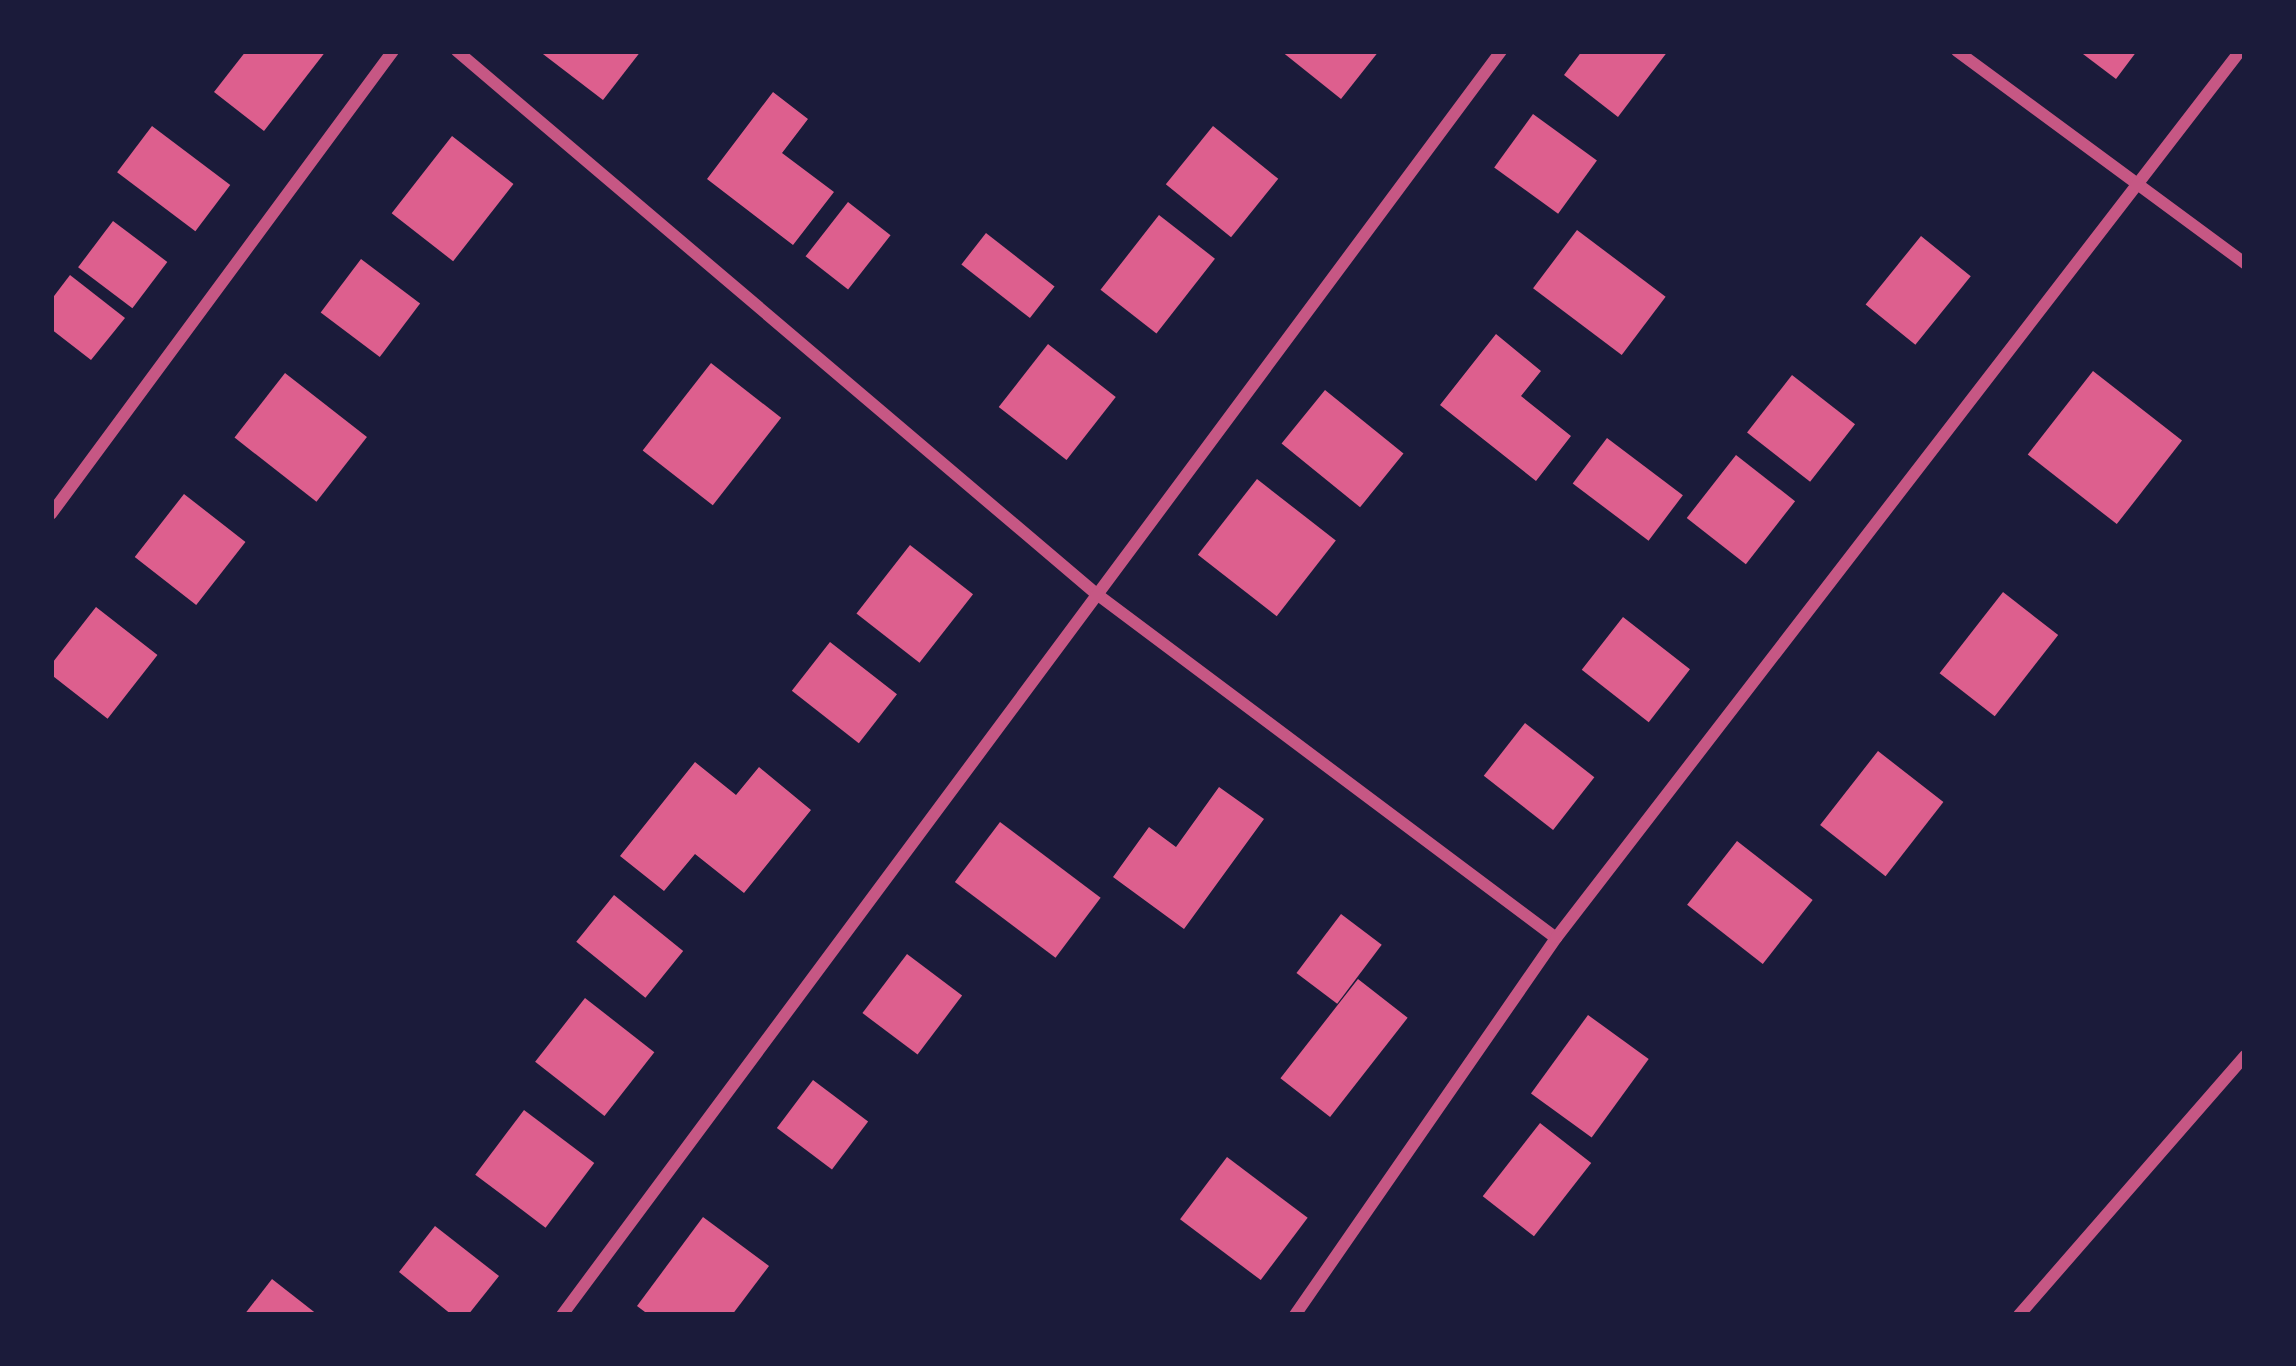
<!DOCTYPE html>
<style>
body{margin:0}
#map{position:relative;width:2296px;height:1366px;overflow:hidden;background:#1b1b3a;font-family:"PT Sans",sans-serif}
div>[style]{position:absolute}
[style*='--x']{left:calc(var(--x)*1px);top:calc(var(--y)*1px);width:calc(var(--w)*1px);rotate:calc(var(--a)*1deg)}
.building>*{inset:0;background:#dd5f8e;transform-origin:0 0}
.minor>*{height:12px;margin:-6px;padding:0 6px;transform-origin:6px;border-radius:6px;background:#c65784}
span{translate:-50% -50%;white-space:nowrap;text-align:center;line-height:1.15;-webkit-text-stroke:10px #1b1b3a;paint-order:stroke}
.frame{position:absolute;inset:0;border:54px solid #1b1b3a;pointer-events:none}
</style>
<div id="map">
<div class="building">
<i style="clip-path:polygon(246px 51px,326px 51px,264px 131px,214px 92px)"></i>
<i style="clip-path:polygon(539px 51px,641px 51px,603px 100px)"></i>
<i style="clip-path:polygon(1281px 51px,1379px 51px,1341px 99px)"></i>
<i style="clip-path:polygon(1582px 51px,1668px 51px,1618px 117px,1564px 75px)"></i>
<i style="clip-path:polygon(2079px 51px,2137px 51px,2116px 79px)"></i>
<i style="clip-path:polygon(773px 92px,808px 119px,782px 153px,834px 192px,793px 245px,707px 179px)"></i>
<i style="left:1533px;top:114px;width:79px;height:66px;rotate:36deg"></i>
<i style="left:152px;top:126px;width:98px;height:58px;rotate:37deg"></i>
<i style="left:1213px;top:126px;width:84px;height:75px;rotate:39deg"></i>
<i style="left:452px;top:136px;width:78px;height:98px;rotate:38deg"></i>
<i style="left:848px;top:202px;width:54px;height:69px;rotate:38deg"></i>
<i style="left:1159px;top:215px;width:71px;height:95px;rotate:38deg"></i>
<i style="left:113px;top:221px;width:68px;height:58px;rotate:37deg"></i>
<i style="left:1577px;top:230px;width:111px;height:73px;rotate:37deg"></i>
<i style="left:986px;top:233px;width:87px;height:40px;rotate:38deg"></i>
<i style="left:1921px;top:236px;width:64px;height:88px;rotate:39deg"></i>
<i style="left:361px;top:259px;width:74px;height:67px;rotate:37deg"></i>
<i style="clip-path:polygon(70px 275px,125px 318px,91px 360px,51px 329px,51px 300px)"></i>
<i style="clip-path:polygon(1496px 334px,1541px 371px,1521px 396px,1571px 436px,1536px 481px,1440px 405px)"></i>
<i style="left:1048px;top:344px;width:86px;height:80px;rotate:38deg"></i>
<i style="left:711px;top:363px;width:89px;height:111px;rotate:38deg"></i>
<i style="left:2093px;top:371px;width:113px;height:106px;rotate:38deg"></i>
<i style="left:285px;top:373px;width:104px;height:82px;rotate:38deg"></i>
<i style="left:1792px;top:375px;width:80px;height:73px;rotate:38deg"></i>
<i style="left:1325px;top:390px;width:101px;height:69px;rotate:39deg"></i>
<i style="left:1607px;top:438px;width:95px;height:57px;rotate:37deg"></i>
<i style="left:1736px;top:455px;width:75px;height:80px;rotate:38deg"></i>
<i style="left:1257px;top:479px;width:100px;height:96px;rotate:38deg"></i>
<i style="left:184px;top:494px;width:78px;height:80px;rotate:38deg"></i>
<i style="left:910px;top:545px;width:80px;height:87px;rotate:38deg"></i>
<i style="left:2003px;top:592px;width:70px;height:103px;rotate:38deg"></i>
<i style="left:96px;top:607px;width:78px;height:81px;rotate:38deg"></i>
<i style="left:1623px;top:617px;width:85px;height:67px;rotate:38deg"></i>
<i style="left:830px;top:642px;width:85px;height:62px;rotate:38deg"></i>
<i style="left:1525px;top:723px;width:88px;height:67px;rotate:38deg"></i>
<i style="left:1878px;top:751px;width:83px;height:94px;rotate:38deg"></i>
<i style="clip-path:polygon(695px 762px,736px 795px,759px 767px,811px 810px,744px 893px,695px 854px,664px 891px,620px 856px)"></i>
<i style="clip-path:polygon(1219px 787px,1264px 819px,1184px 929px,1113px 877px,1149px 827px,1176px 847px)"></i>
<i style="left:1000px;top:822px;width:126px;height:75px;rotate:37deg"></i>
<i style="left:1737px;top:841px;width:96px;height:81px;rotate:38deg"></i>
<i style="left:614px;top:895px;width:89px;height:60px;rotate:39deg"></i>
<i style="left:1341px;top:914px;width:51px;height:74px;rotate:37deg"></i>
<i style="left:907px;top:954px;width:69px;height:74px;rotate:37deg"></i>
<i style="left:1358px;top:979px;width:63px;height:126px;rotate:38deg"></i>
<i style="left:585px;top:998px;width:88px;height:81px;rotate:38deg"></i>
<i style="left:1588px;top:1015px;width:75px;height:97px;rotate:36deg"></i>
<i style="left:813px;top:1080px;width:69px;height:60px;rotate:37deg"></i>
<i style="left:524px;top:1110px;width:88px;height:81px;rotate:37deg"></i>
<i style="left:1540px;top:1123px;width:65px;height:93px;rotate:38deg"></i>
<i style="left:1227px;top:1157px;width:101px;height:78px;rotate:37deg"></i>
<i style="clip-path:polygon(703px 1217px,769px 1266px,732px 1315px,649px 1315px,637px 1306px)"></i>
<i style="clip-path:polygon(435px 1226px,499px 1276px,468px 1315px,452px 1315px,399px 1272px)"></i>
<i style="clip-path:polygon(272px 1279px,318px 1315px,244px 1315px)"></i>
</div>
<div class="minor">
<i style="--x:457;--y:51;--w:836;--a:40.34"></i>
<i style="--x:1094;--y:592;--w:577;--a:36.83"></i>
<i style="--x:1957;--y:51;--w:358;--a:36.4"></i>
<i style="--x:51;--y:514;--w:576;--a:-53.55"></i>
<i style="--x:562;--y:1315;--w:1575;--a:-53.39"></i>
<i style="--x:1295;--y:1315;--w:459;--a:-55.3"></i>
<i style="--x:1556;--y:938;--w:1120;--a:-52.36"></i>
<i style="--x:2019;--y:1315;--w:344;--a:-48.9"></i>
</div>
<div class="frame"></div>
</div>
